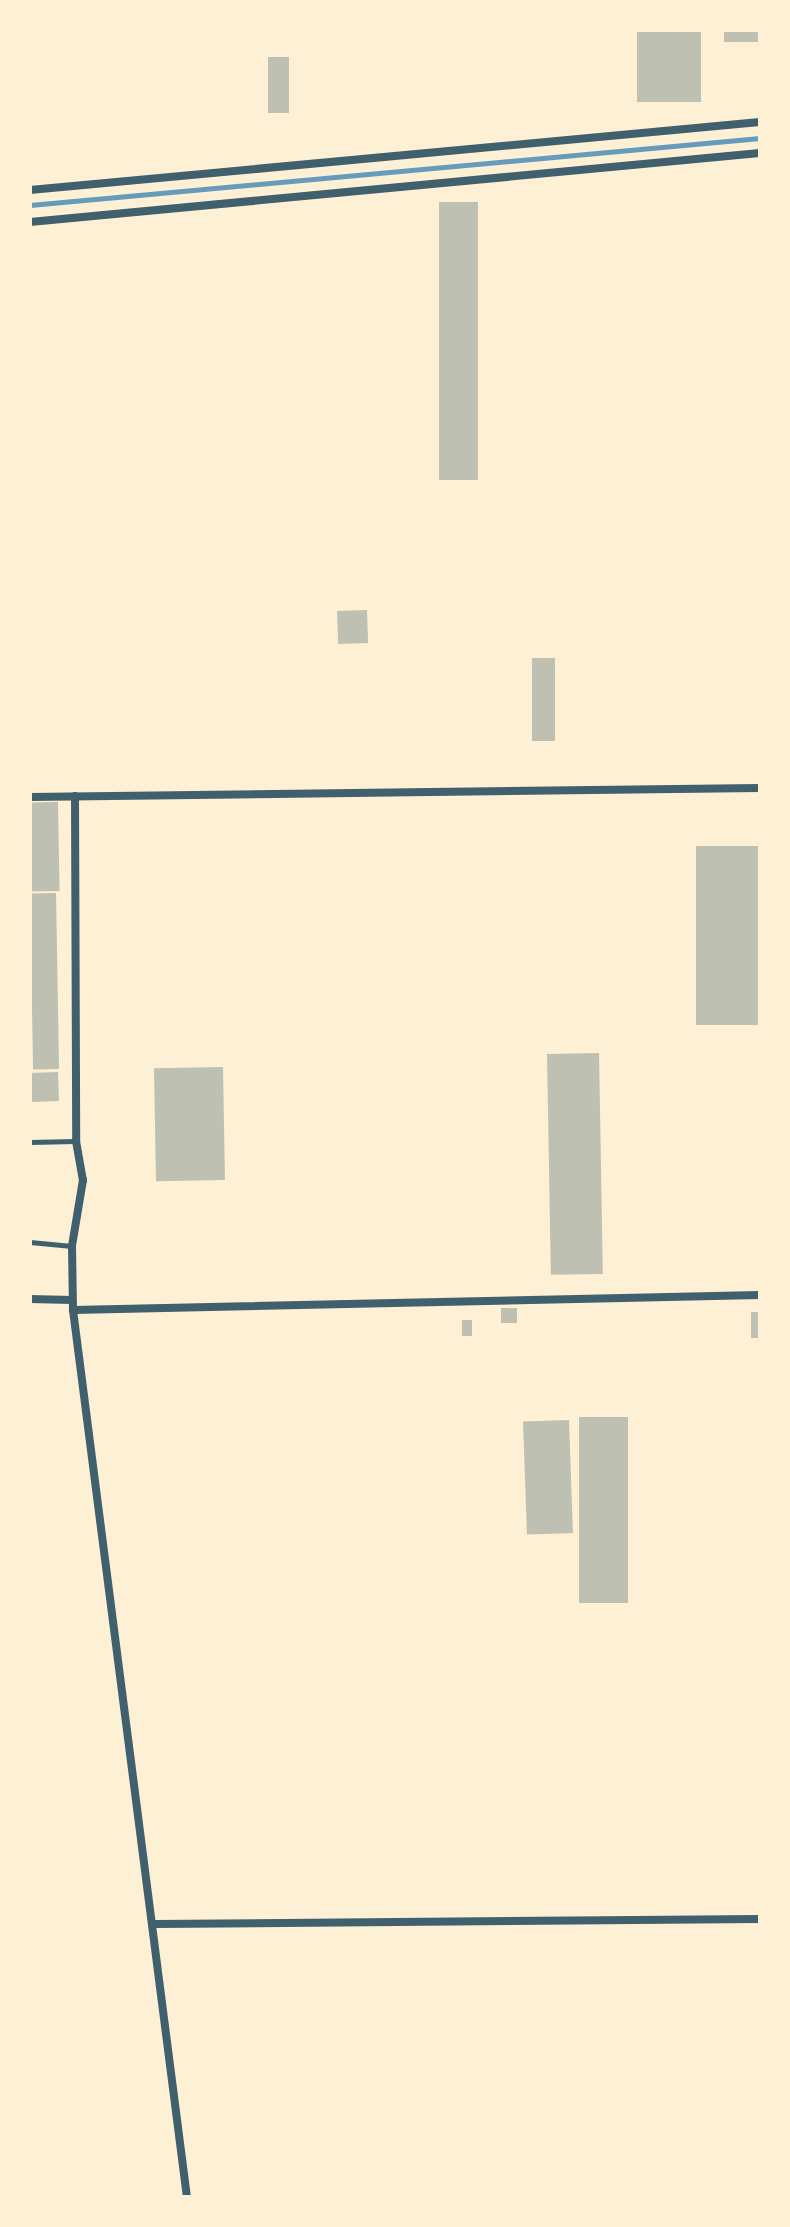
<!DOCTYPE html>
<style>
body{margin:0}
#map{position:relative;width:790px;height:2227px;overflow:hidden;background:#fdf0d5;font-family:Raleway,sans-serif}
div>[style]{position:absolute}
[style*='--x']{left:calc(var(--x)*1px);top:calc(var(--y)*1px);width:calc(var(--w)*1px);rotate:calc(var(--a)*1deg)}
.stream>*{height:5px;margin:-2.5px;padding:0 2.5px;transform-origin:2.5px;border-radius:2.5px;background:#669bbc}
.building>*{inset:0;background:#bec0b2;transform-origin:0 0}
.service>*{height:5px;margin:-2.5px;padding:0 2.5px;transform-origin:2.5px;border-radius:2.5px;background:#3f606c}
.minor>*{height:8px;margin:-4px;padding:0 4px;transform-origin:4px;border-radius:4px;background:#3f606c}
span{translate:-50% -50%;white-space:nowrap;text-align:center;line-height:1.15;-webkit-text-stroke:8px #fdf0d5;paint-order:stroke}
.frame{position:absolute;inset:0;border:32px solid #fdf0d5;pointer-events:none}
</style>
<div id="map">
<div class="stream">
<i style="--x:30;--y:205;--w:733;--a:-5.24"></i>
</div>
<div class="building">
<i style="left:637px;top:30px;width:64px;height:72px"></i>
<i style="left:724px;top:30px;width:36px;height:12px"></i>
<i style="left:268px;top:57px;width:21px;height:56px"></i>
<i style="left:439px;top:202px;width:39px;height:278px"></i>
<i style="left:367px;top:610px;width:33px;height:30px;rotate:88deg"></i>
<i style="left:532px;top:658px;width:23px;height:83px"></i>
<i style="left:58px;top:802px;width:89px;height:28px;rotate:89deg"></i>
<i style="left:760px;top:846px;width:179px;height:64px;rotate:90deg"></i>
<i style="left:56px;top:893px;width:176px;height:26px;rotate:89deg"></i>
<i style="left:599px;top:1053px;width:221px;height:52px;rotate:89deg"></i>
<i style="left:223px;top:1067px;width:113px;height:69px;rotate:89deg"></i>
<i style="left:58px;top:1072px;width:29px;height:28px;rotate:88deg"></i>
<i style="left:501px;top:1308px;width:16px;height:15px"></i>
<i style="left:751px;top:1312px;width:9px;height:26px"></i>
<i style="left:462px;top:1320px;width:10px;height:16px"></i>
<i style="left:579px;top:1417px;width:49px;height:186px"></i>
<i style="left:569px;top:1420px;width:113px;height:46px;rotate:88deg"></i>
</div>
<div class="service">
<i style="--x:30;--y:1142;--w:45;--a:-1.3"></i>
<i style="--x:30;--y:1242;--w:42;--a:5.4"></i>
</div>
<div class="minor">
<i style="--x:30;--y:190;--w:733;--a:-5.32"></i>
<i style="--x:30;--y:222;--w:733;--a:-5.4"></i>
<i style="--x:75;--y:796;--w:345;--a:89.8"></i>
<i style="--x:76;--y:1141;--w:40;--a:80"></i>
<i style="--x:83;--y:1180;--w:67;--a:99.5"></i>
<i style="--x:72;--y:1246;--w:64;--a:89.1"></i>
<i style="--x:73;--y:1310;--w:894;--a:82.68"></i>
<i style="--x:30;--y:797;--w:730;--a:-0.71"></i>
<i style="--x:30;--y:1299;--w:42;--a:1.4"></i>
<i style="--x:73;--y:1310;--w:687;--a:-1.25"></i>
<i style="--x:156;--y:1924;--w:604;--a:-0.47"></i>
</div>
<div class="frame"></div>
</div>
